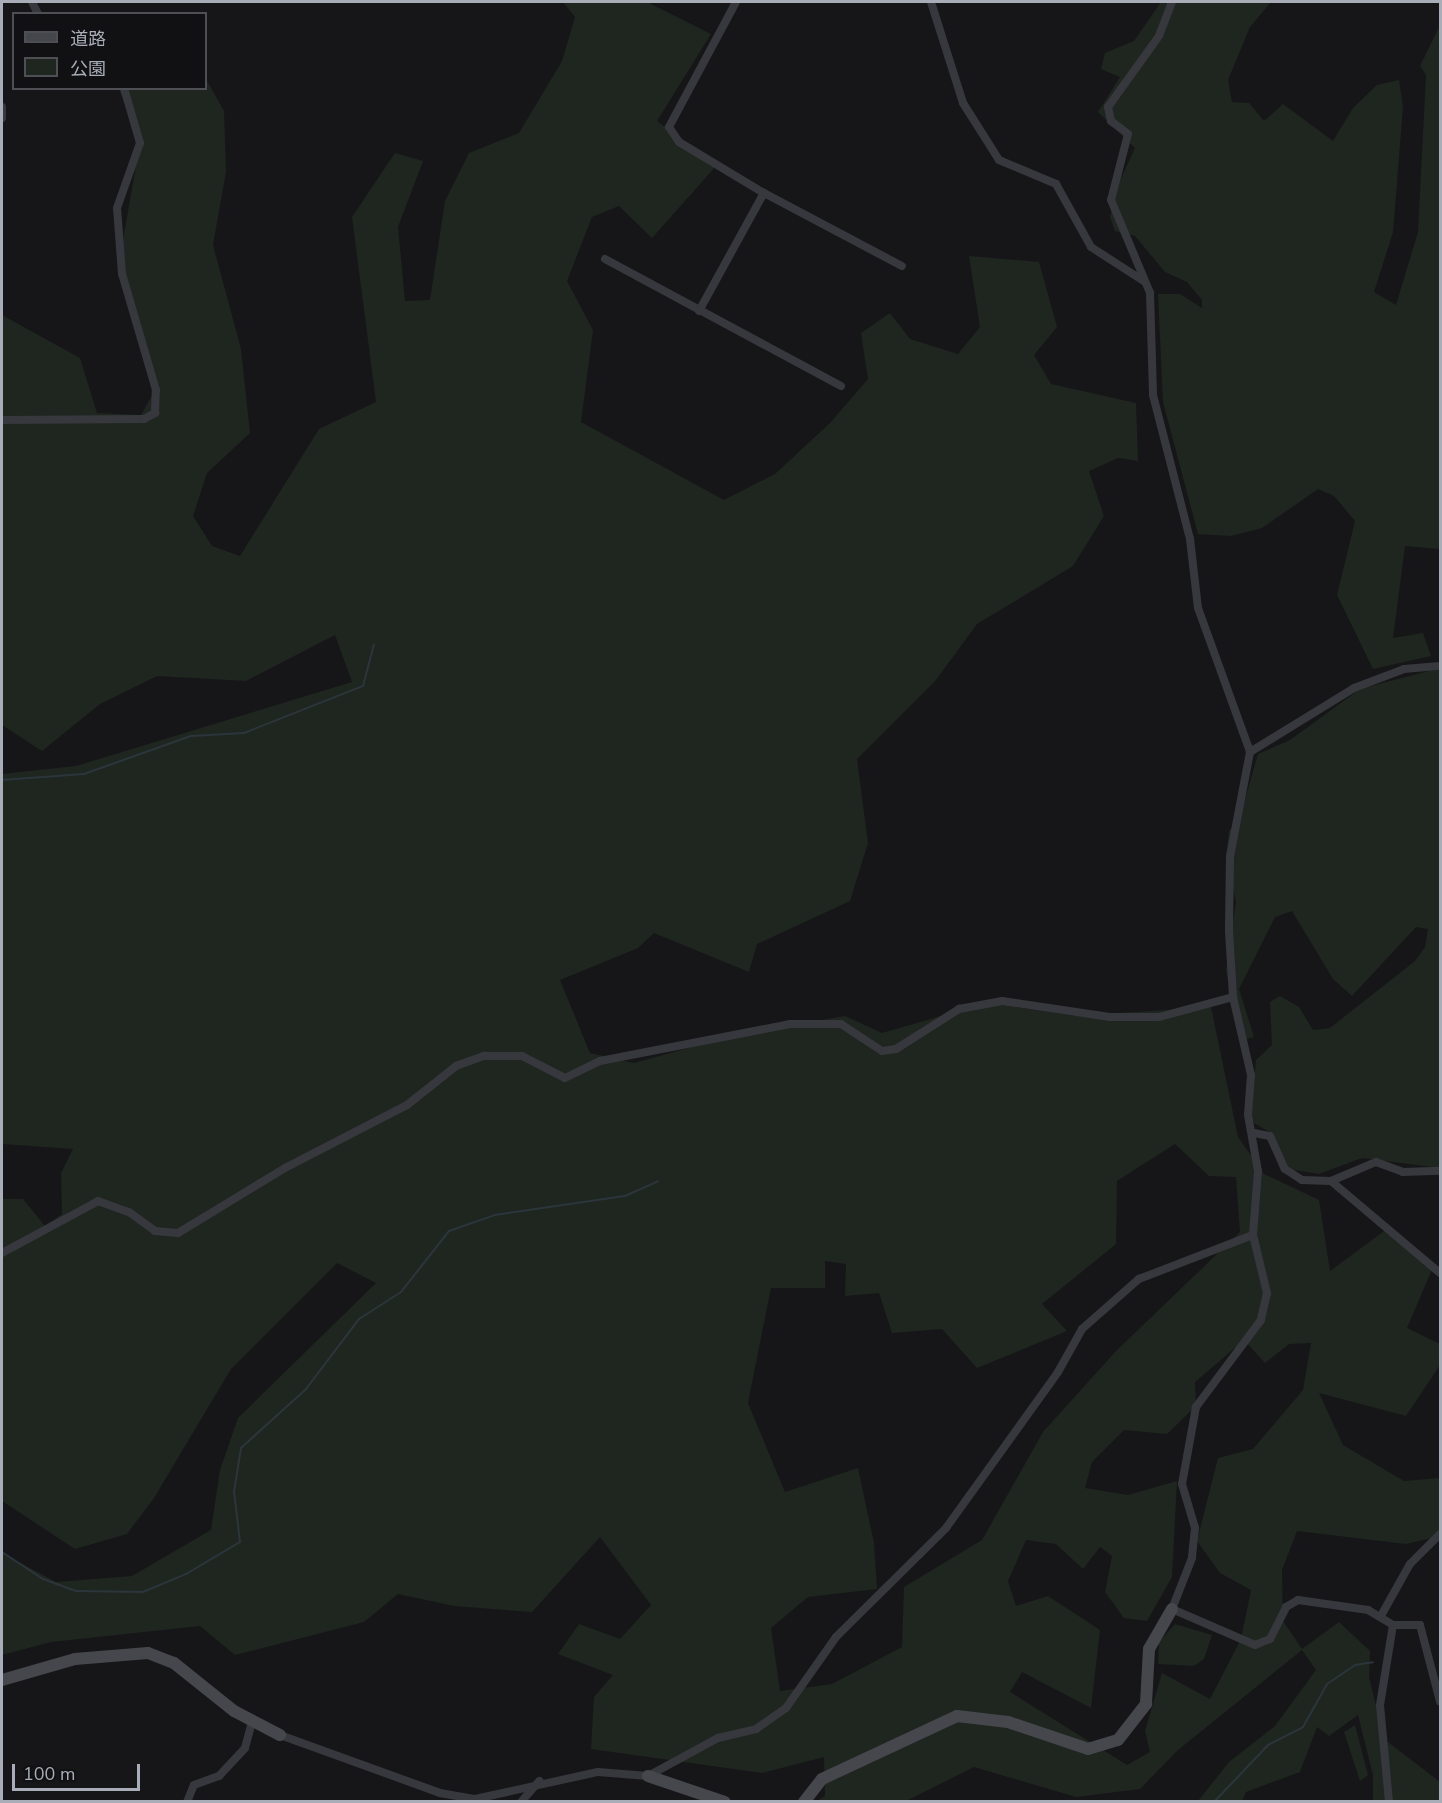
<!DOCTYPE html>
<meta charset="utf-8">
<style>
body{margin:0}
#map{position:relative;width:1442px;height:1803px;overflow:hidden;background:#161618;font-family:"Nunito Sans","Noto Sans JP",sans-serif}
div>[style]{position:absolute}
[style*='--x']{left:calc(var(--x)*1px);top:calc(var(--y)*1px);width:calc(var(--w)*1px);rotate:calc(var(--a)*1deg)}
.green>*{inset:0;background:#1e261f}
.stream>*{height:2px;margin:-1px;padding:0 1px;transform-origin:1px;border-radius:1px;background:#2c353c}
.street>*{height:8px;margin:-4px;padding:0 4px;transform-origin:4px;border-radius:4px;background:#37383d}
.secondary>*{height:12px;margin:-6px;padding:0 6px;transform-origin:6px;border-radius:6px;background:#45474d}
span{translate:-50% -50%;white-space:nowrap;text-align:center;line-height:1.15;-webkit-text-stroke:5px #111113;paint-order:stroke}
.frame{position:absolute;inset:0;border:3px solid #a8adb8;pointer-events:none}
.legend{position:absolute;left:12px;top:12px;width:195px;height:78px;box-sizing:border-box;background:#111113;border:2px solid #4d4f55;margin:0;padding:8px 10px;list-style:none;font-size:18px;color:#a8adb8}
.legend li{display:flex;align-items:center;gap:12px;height:30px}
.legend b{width:30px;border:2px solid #4d4f55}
.scale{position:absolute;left:12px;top:1764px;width:128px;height:27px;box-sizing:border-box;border:3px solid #a8adb8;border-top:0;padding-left:8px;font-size:18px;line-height:21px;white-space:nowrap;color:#a8adb8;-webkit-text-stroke:4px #111113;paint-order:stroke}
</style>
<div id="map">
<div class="green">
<i style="clip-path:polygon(evenodd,563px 2px,647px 2px,711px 34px,657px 121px,717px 165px,652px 238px,619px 206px,592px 217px,567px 281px,593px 330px,581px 422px,724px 500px,775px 474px,830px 423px,868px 379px,861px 333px,890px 313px,910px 339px,958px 354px,980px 327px,969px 256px,1039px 262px,1057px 327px,1034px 355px,1051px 384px,1136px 403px,1138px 461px,1118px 458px,1089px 471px,1104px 516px,1073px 566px,977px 624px,936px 680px,857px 759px,868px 843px,850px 901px,757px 944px,749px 972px,654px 933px,638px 948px,560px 980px,590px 1053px,634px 1063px,736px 1035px,845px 1016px,882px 1033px,986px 1003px,1076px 1016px,1211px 1007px,1238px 1137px,1264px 1174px,1319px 1200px,1330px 1271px,1387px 1229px,1433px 1267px,1407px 1328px,1440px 1344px,1440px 1365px,1406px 1416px,1319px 1393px,1343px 1445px,1404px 1481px,1440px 1478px,1440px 1536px,1406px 1544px,1297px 1531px,1282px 1570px,1283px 1621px,1302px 1649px,1339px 1622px,1370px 1651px,1369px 1677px,1384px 1739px,1440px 1782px,1440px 1801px,1373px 1801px,1373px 1775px,1358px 1715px,1329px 1736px,1317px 1727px,1300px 1772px,1246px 1792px,1242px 1801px,1198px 1801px,1229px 1762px,1275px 1726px,1316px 1670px,1302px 1650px,1178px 1750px,1140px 1789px,1076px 1797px,974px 1767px,906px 1801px,817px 1801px,825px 1796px,824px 1757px,762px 1773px,591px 1749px,594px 1697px,613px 1675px,558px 1654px,579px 1624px,620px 1639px,651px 1605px,600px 1537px,532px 1612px,454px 1606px,398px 1594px,364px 1622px,235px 1655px,200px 1626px,51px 1642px,2px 1655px,2px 1553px,56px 1582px,132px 1576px,211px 1530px,220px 1470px,238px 1418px,376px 1283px,337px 1263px,231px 1369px,154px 1498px,127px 1534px,75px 1549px,2px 1501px,2px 1199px,23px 1199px,45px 1226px,62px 1214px,61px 1173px,73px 1149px,2px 1144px,2px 774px,76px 766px,352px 682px,335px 635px,246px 681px,157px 676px,100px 704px,42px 751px,2px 725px,2px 315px,80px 358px,97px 413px,141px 415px,154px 392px,120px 257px,140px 143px,119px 89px,206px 88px,206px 79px,224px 111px,226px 172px,213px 245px,241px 349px,250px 433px,207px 473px,193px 516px,212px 546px,240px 556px,319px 429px,376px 402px,352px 217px,395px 153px,423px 161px,398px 227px,405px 301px,430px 300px,445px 201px,469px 153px,519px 133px,562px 61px,575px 17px,563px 2px,1175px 1144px,1209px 1176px,1236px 1177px,1240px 1232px,1116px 1351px,1043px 1432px,982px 1540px,904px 1587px,902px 1647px,832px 1684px,780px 1691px,771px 1628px,808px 1597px,877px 1589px,874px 1543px,858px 1468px,785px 1492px,748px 1403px,771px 1288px,825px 1288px,825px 1261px,846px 1264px,845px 1296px,879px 1293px,892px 1333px,942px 1329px,977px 1368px,1067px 1331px,1042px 1304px,1116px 1244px,1117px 1181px,1175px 1144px,563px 2px,1244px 1340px,1265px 1363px,1289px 1344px,1311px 1343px,1303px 1390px,1253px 1449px,1218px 1458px,1197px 1541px,1220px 1573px,1251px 1590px,1241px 1639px,1210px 1699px,1162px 1673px,1145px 1731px,1150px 1752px,1127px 1765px,1010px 1692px,1022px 1672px,1091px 1708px,1100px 1630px,1048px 1596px,1016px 1606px,1008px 1581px,1026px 1540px,1056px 1544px,1083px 1569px,1100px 1547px,1112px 1556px,1105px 1592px,1124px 1618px,1147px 1621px,1172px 1577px,1177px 1481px,1128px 1495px,1085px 1488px,1092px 1462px,1124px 1430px,1167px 1434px,1196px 1406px,1195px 1382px,1244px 1340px)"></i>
<i style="clip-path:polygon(1161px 2px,1271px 2px,1250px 27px,1228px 80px,1232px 102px,1249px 103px,1264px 121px,1283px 104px,1333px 141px,1353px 108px,1377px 85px,1399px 80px,1403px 107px,1393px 232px,1374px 292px,1396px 305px,1418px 232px,1426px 75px,1420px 66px,1440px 25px,1440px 549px,1405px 546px,1393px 638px,1423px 633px,1431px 656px,1373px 669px,1337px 595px,1355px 521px,1334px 496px,1318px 489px,1262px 528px,1231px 536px,1198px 534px,1163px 402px,1158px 294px,1180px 294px,1202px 308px,1202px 300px,1187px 282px,1165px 272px,1135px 236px,1115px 231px,1110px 217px,1118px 185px,1135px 148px,1098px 112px,1120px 77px,1101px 69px,1105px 53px,1134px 41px)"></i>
<i style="clip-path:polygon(1440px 668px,1440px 1168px,1362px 1158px,1319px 1174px,1294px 1170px,1280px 1163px,1272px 1134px,1251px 1121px,1256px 1060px,1272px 1045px,1270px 1002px,1280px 996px,1299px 1007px,1313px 1030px,1330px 1028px,1415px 961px,1425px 947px,1428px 929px,1416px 927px,1352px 996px,1333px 979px,1292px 911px,1275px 917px,1239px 989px,1254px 1037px,1241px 1041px,1226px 971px,1236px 902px,1226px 857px,1229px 831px,1240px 817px,1258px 754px,1290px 740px,1360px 689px)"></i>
<i style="clip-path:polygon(1175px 1624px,1212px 1635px,1204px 1659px,1194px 1666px,1158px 1664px,1159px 1642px)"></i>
<i style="clip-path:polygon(1355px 1725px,1368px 1775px,1360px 1781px,1344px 1732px)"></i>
</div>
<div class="stream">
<i style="--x:2;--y:780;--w:82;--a:-4.2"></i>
<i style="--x:84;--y:774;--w:114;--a:-19.6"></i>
<i style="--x:191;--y:736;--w:53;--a:-3.2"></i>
<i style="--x:244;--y:733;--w:128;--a:-21.6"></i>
<i style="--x:363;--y:686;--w:43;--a:-75.3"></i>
<i style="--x:2;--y:1552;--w:49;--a:33.4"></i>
<i style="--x:43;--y:1579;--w:35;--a:20"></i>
<i style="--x:76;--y:1591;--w:67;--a:0.9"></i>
<i style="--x:143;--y:1592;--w:47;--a:-22.7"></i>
<i style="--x:186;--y:1574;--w:63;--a:-30.7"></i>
<i style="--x:240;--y:1542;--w:50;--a:-96.8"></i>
<i style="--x:234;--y:1492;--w:45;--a:-81"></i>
<i style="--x:241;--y:1448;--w:88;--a:-42.2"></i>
<i style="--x:306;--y:1389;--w:88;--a:-52.9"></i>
<i style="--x:359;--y:1319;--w:50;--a:-32.7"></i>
<i style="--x:401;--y:1292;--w:78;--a:-51.8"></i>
<i style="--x:449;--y:1231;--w:49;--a:-19.2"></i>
<i style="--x:495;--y:1215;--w:131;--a:-8.3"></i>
<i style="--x:625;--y:1196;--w:36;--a:-24"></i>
<i style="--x:1214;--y:1802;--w:79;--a:-46.5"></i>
<i style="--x:1268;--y:1745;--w:39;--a:-27"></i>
<i style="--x:1303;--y:1727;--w:49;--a:-60.8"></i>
<i style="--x:1327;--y:1684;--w:34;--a:-34"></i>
<i style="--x:1355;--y:1665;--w:18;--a:-9"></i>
</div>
<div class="street">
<i style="--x:32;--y:2;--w:13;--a:63"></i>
<i style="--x:736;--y:2;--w:142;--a:118.2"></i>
<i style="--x:669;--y:127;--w:18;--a:56"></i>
<i style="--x:679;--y:142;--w:99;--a:31"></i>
<i style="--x:764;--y:193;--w:156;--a:27.9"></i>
<i style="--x:931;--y:2;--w:106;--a:72.4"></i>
<i style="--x:963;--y:103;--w:67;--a:57.7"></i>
<i style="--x:999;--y:160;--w:62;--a:22.8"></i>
<i style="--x:1056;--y:184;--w:72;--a:60.9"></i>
<i style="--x:1091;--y:247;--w:64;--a:32.9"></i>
<i style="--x:1172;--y:2;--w:36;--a:111"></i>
<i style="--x:1159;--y:36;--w:87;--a:125.7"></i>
<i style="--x:1108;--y:107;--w:14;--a:78"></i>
<i style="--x:1111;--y:121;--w:21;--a:37"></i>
<i style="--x:1128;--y:134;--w:68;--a:104.4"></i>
<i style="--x:1111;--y:200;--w:101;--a:67.2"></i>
<i style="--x:1150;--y:293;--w:102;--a:88.3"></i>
<i style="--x:1153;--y:395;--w:149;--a:75.6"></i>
<i style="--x:1190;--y:539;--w:69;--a:83.4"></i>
<i style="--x:1198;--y:608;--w:153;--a:70.1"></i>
<i style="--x:1250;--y:752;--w:107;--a:100.8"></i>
<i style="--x:1230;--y:857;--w:74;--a:90.8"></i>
<i style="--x:1229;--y:931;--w:66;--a:86.5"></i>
<i style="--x:1233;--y:997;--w:80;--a:77"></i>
<i style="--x:1251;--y:1075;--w:40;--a:94.3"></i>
<i style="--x:1248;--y:1115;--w:57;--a:79.9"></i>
<i style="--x:1258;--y:1171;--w:64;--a:94.5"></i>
<i style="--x:1253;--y:1235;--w:60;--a:76.4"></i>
<i style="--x:1267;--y:1293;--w:28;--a:103"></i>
<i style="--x:1261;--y:1320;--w:109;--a:126.8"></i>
<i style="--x:1196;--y:1407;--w:78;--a:100.3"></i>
<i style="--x:1182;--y:1484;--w:46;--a:73.5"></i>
<i style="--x:1195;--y:1528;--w:30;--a:96"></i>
<i style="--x:1192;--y:1558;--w:55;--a:111.4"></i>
<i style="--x:1172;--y:1609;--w:90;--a:23.4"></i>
<i style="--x:1255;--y:1645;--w:16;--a:-22"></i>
<i style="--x:1270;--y:1639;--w:36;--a:-63"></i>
<i style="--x:1286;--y:1607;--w:14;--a:-30"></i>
<i style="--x:1298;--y:1600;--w:71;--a:8.1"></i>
<i style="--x:1368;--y:1610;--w:29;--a:31"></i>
<i style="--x:2;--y:107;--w:11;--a:90"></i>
<i style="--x:605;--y:259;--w:268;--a:28.3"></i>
<i style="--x:699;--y:311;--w:135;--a:-61.2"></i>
<i style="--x:2;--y:420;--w:142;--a:-0.4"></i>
<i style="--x:144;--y:419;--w:13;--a:-29"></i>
<i style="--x:155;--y:413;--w:23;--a:-88"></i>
<i style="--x:156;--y:390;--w:121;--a:-106.3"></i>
<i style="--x:122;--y:274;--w:66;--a:-94.3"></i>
<i style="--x:117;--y:208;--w:69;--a:-70.5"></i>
<i style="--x:140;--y:143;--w:57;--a:-106.2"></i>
<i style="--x:1250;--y:752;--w:122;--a:-31.6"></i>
<i style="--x:1354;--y:688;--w:53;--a:-20.8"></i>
<i style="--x:1404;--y:669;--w:36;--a:-5"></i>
<i style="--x:1254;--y:1133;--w:16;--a:11"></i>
<i style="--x:1270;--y:1136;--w:36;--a:66"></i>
<i style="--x:1285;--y:1169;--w:20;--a:33"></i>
<i style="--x:1302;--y:1180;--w:29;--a:2"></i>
<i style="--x:1331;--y:1181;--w:49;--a:-22.9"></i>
<i style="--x:1376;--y:1162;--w:29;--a:20"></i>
<i style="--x:1403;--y:1172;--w:37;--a:-2"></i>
<i style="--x:1331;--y:1181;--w:143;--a:40.2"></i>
<i style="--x:2;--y:1253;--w:109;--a:-28.4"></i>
<i style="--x:98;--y:1201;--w:33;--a:20"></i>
<i style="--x:129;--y:1212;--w:32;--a:36"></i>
<i style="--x:155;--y:1231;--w:23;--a:5"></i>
<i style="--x:178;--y:1233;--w:125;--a:-31.3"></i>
<i style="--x:285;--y:1168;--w:137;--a:-27.3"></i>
<i style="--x:407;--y:1105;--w:63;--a:-38.5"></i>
<i style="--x:456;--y:1066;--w:30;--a:-20"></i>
<i style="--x:484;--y:1056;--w:38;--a:0"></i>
<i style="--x:522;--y:1056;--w:48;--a:27.1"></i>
<i style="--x:565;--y:1078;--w:39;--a:-26"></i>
<i style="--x:600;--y:1061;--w:194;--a:-11"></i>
<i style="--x:790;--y:1024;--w:51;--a:0"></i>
<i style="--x:841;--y:1024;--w:49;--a:33.4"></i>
<i style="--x:882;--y:1051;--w:14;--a:-8"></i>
<i style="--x:896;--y:1049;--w:75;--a:-32.4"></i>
<i style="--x:959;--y:1009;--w:44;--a:-10.5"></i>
<i style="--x:1002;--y:1001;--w:109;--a:8.4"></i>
<i style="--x:1110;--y:1017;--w:49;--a:0"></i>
<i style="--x:1159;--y:1017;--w:77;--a:-15.1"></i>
<i style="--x:1382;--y:1614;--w:57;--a:-60.8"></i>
<i style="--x:1410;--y:1564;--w:42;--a:-45"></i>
<i style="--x:1393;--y:1625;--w:27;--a:0"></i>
<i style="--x:1420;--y:1625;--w:79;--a:75.3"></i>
<i style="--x:280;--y:1735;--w:170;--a:19.9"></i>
<i style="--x:440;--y:1793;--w:36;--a:10"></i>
<i style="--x:475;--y:1799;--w:126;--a:-12.4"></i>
<i style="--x:598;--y:1772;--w:50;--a:4.6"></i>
<i style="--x:648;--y:1776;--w:80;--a:-28.5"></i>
<i style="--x:718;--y:1738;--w:39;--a:-13"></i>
<i style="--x:756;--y:1729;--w:37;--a:-35"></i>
<i style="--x:786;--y:1708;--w:87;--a:-54.8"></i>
<i style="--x:836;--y:1637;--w:155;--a:-44.7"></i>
<i style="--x:946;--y:1528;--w:192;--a:-54.3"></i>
<i style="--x:1058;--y:1372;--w:49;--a:-60.8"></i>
<i style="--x:1082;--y:1329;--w:76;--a:-41.3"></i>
<i style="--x:1139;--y:1279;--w:122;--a:-21.1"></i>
<i style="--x:187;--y:1802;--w:18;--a:-68"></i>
<i style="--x:194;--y:1785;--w:27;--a:-20"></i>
<i style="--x:219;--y:1776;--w:38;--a:-47"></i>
<i style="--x:245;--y:1748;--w:27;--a:-75"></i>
<i style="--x:521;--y:1802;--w:28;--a:-49"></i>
<i style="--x:1389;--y:1802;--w:97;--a:-95.3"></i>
<i style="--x:1380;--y:1705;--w:81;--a:-80.8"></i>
</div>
<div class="secondary">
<i style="--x:2;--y:1680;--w:76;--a:-16"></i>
<i style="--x:75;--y:1659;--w:73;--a:-4.7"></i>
<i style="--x:148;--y:1653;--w:28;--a:21"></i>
<i style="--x:174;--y:1663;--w:77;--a:38.7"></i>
<i style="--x:234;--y:1711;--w:52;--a:27.6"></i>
<i style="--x:648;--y:1776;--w:81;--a:18.7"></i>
<i style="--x:804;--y:1802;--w:29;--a:-52"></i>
<i style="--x:822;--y:1779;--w:149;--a:-25"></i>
<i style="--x:957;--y:1716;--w:51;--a:6.7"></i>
<i style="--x:1008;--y:1722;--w:84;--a:18.6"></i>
<i style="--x:1088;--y:1749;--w:31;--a:-17"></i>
<i style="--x:1118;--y:1740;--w:46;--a:-52.1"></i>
<i style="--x:1146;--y:1704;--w:55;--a:-86.9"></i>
<i style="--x:1149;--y:1649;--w:46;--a:-60.1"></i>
</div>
<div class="frame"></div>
<ul class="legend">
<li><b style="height:8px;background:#45474d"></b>道路</li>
<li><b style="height:16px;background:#1e261f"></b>公園</li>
</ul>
<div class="scale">100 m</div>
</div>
